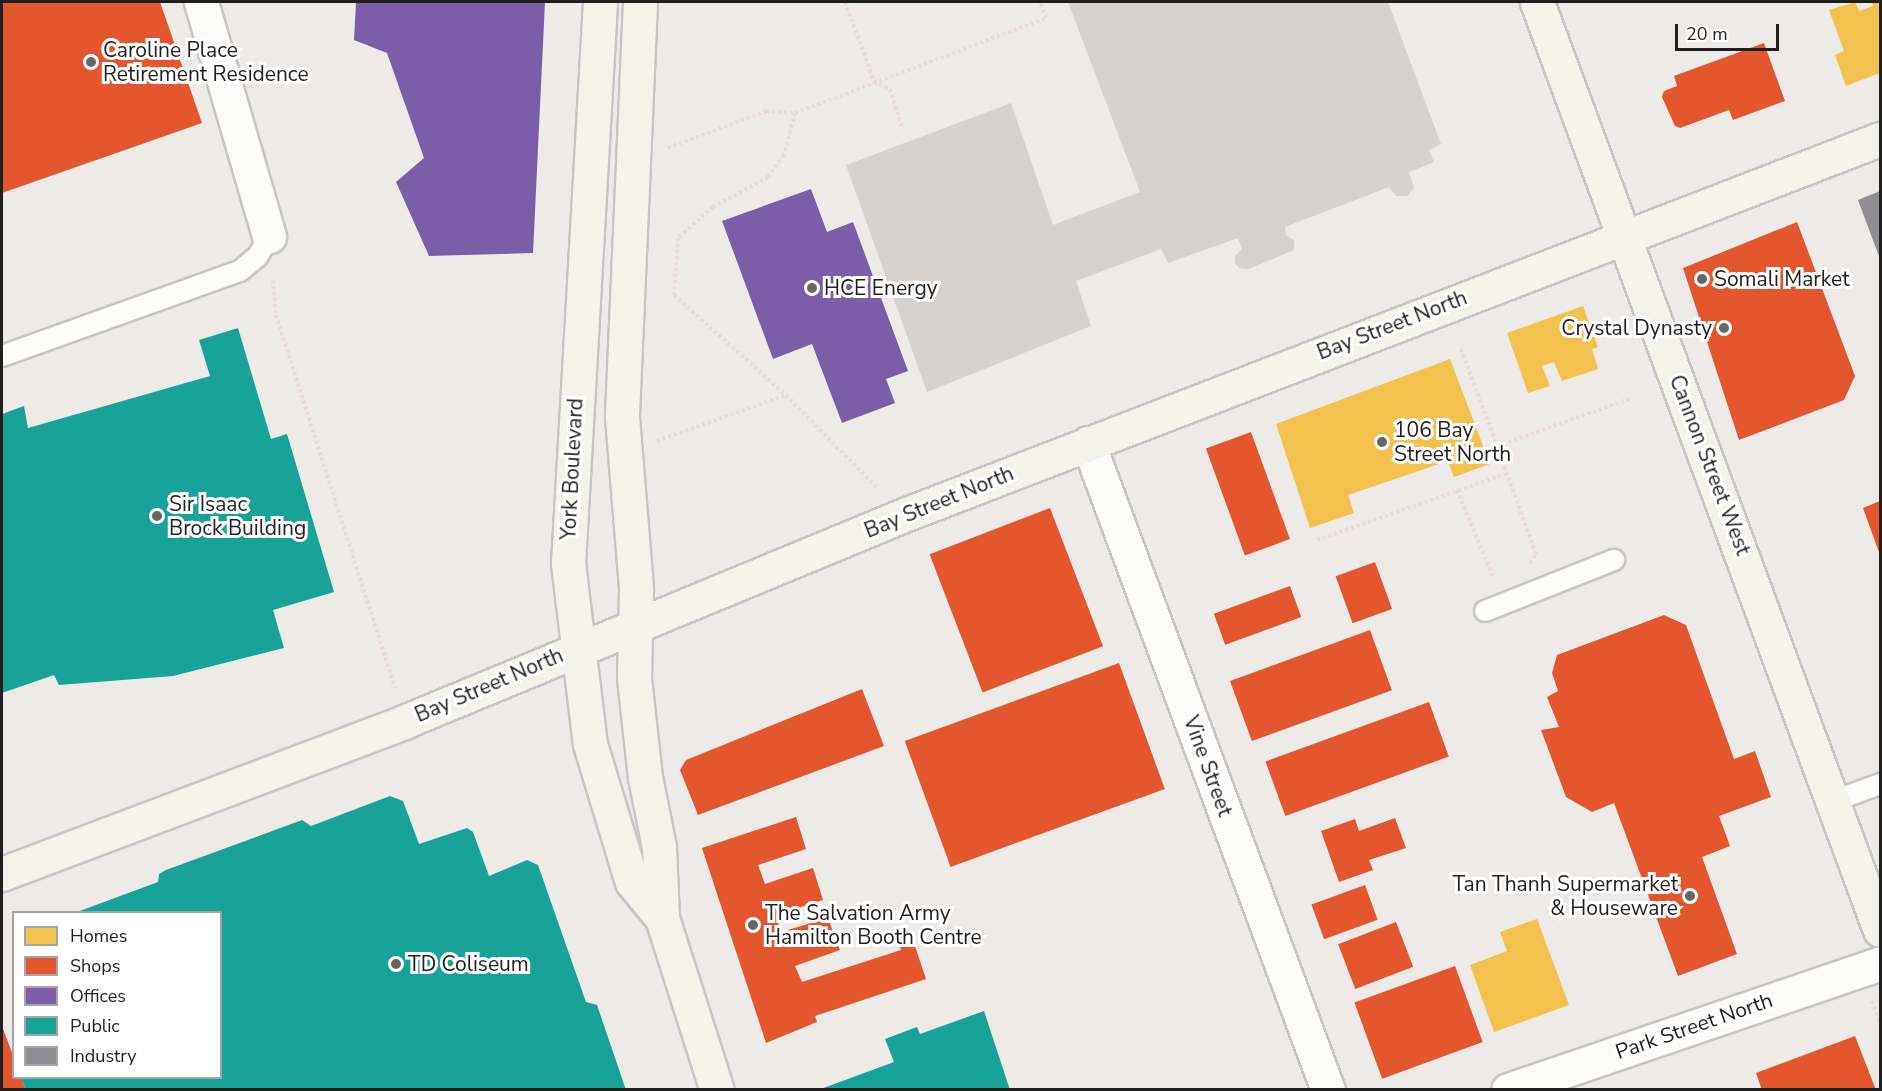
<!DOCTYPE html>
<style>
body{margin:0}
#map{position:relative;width:1882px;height:1091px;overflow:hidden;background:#edeae7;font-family:"Nunito Sans",sans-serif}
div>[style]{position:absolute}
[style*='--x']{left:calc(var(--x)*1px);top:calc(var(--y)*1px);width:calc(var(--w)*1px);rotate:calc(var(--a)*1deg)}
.homes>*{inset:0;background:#f2c14e}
.shops>*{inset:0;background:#e4572e;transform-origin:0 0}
.offices>*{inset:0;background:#7b5ea7}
.public>*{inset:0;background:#17a398}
.industry>*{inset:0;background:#8d8d92}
.building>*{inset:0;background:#d6d2d0}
.path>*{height:4px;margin-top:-2px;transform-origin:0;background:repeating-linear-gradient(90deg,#ebd9d9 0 3px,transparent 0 6px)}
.roads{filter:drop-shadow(2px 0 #c6c5c3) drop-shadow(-2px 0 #c6c5c3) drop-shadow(0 2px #c6c5c3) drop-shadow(0 -2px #c6c5c3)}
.lane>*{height:20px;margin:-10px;padding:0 10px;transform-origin:10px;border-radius:10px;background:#fcfcfb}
.street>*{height:33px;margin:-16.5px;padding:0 16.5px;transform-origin:16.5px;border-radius:16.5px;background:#fcfcfb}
.secondary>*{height:33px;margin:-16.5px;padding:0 16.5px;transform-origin:16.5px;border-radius:16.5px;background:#f4f3ea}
.dots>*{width:16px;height:16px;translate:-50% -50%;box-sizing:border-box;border:3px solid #fff;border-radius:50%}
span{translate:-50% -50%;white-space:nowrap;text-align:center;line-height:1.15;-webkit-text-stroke:6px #fff;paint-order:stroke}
.poi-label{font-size:21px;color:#1f1f1f}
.left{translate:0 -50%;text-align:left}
.right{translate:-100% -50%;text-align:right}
.street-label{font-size:21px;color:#1f1f1f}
.frame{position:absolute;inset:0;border:3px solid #1f1f1f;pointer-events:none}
.legend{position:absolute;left:12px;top:911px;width:210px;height:168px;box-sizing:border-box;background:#fff;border:2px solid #a5a5a5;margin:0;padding:8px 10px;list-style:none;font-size:18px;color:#1f1f1f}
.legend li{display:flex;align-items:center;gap:12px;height:30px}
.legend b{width:30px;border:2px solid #a5a5a5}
.scale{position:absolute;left:1675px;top:24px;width:104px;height:27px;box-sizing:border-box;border:3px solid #1f1f1f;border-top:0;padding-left:8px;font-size:18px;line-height:21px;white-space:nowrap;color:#1f1f1f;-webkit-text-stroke:4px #fff;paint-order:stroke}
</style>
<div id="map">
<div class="homes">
<i style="clip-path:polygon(1855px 2px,1859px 11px,1873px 6px,1872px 2px,1880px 2px,1880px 73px,1846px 86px,1835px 55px,1844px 51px,1829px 10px)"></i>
<i style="clip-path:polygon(1583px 306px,1598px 347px,1592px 349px,1598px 369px,1562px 381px,1554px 362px,1542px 366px,1550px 386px,1528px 393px,1507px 333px)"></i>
<i style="clip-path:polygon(1450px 359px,1490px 464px,1454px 477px,1448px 461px,1348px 495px,1354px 513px,1310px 528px,1276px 424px)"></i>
<i style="clip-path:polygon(1537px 919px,1569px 1005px,1494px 1032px,1470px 965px,1507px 951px,1500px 932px)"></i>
</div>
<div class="shops">
<i style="clip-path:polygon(2px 2px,160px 2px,202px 123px,2px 193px)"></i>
<i style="clip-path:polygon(1764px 43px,1785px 101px,1733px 120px,1729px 110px,1680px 128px,1675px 126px,1662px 97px,1664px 91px,1677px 86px,1674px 76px)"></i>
<i style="clip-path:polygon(1797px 222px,1855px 376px,1844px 400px,1739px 440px,1683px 268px)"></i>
<i style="left:1251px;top:432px;width:114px;height:48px;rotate:70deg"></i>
<i style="clip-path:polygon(1880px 501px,1880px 555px,1863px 508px)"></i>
<i style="left:1050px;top:508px;width:148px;height:129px;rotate:69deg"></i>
<i style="left:1375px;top:562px;width:50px;height:42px;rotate:70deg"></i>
<i style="left:1290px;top:586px;width:33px;height:81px;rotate:70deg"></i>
<i style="clip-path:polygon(1664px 615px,1686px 625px,1734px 759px,1755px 751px,1771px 797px,1719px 816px,1730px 846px,1702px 857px,1737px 954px,1678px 976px,1614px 803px,1592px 812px,1566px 797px,1541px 730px,1559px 727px,1547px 697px,1558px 691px,1552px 673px,1557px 655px)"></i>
<i style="left:1370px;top:630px;width:64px;height:149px;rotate:70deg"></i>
<i style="left:1119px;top:663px;width:134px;height:228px;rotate:70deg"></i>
<i style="clip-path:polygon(862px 689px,884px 746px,698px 815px,680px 770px,686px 760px)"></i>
<i style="left:1429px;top:702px;width:58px;height:174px;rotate:70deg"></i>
<i style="clip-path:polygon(796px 817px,806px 849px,758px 865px,765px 884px,813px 868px,823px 900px,776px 915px,781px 932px,828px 918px,840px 950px,795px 966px,802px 982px,901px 950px,897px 938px,911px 934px,926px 979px,815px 1016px,817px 1022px,766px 1043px,702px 848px)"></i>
<i style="clip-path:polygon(1395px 818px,1406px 848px,1369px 860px,1373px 870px,1339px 882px,1321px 831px,1355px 819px,1359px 831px)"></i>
<i style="left:1365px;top:885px;width:37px;height:57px;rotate:70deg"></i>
<i style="left:1396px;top:922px;width:48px;height:62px;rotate:69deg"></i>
<i style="left:1455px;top:966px;width:81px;height:107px;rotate:70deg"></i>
<i style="clip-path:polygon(2px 1026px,14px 1058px,14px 1078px,21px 1078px,26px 1090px,2px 1090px)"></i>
<i style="clip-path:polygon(1855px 1036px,1876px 1090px,1762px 1090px,1756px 1073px)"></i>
</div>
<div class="offices">
<i style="clip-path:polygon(356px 2px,545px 2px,533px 253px,429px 256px,396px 182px,424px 158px,387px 53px,354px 40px)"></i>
<i style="clip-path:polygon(811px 189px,827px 232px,853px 222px,908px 371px,886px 379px,895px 403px,842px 423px,812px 344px,773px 359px,722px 221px)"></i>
</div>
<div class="public">
<i style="clip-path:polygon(238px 328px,271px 439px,287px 434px,334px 592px,273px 610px,284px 648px,173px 676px,59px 685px,54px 675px,2px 693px,2px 414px,24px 406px,28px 428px,210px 376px,199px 340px)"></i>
<i style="clip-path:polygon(390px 796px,403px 801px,419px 844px,467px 828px,473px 832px,489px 876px,527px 860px,538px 865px,586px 1002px,597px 1005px,626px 1090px,26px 1090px,21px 1078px,220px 1078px,220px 912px,77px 912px,158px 882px,159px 874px,166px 870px,302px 820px,311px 826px)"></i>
<i style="clip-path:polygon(984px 1011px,1010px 1090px,818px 1090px,894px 1062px,885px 1039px,917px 1027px,920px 1034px)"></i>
</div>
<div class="industry">
<i style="clip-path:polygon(1880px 191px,1880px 259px,1858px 200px)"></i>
</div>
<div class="building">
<i style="clip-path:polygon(1068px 2px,1388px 2px,1441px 144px,1429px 150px,1434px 162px,1409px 172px,1414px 188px,1407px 196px,1396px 196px,1389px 187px,1285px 227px,1286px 235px,1294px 240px,1294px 250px,1249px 269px,1239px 268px,1235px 263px,1235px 256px,1242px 249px,1238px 238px,1168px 263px,1161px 249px,1076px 281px,1091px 326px,927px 392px,846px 165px,1011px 103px,1053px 225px,1140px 192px)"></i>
</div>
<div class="path">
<i style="--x:845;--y:2;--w:84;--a:69.8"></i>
<i style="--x:874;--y:81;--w:18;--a:27"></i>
<i style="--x:890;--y:89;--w:41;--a:72.9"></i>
<i style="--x:795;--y:113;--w:43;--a:104.7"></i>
<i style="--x:784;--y:155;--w:27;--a:126"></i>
<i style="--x:768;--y:177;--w:63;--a:151.4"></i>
<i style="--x:713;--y:207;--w:47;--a:138.5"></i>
<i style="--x:678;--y:238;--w:57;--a:94"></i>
<i style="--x:674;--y:295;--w:150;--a:41.8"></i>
<i style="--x:786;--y:395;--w:130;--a:45.6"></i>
<i style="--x:668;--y:148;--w:105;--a:-20.7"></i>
<i style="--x:766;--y:111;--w:29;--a:4"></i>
<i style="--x:795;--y:113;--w:268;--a:-20.7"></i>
<i style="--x:1046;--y:18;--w:17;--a:-111"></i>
<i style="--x:273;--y:280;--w:35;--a:85"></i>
<i style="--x:276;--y:315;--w:392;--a:72.3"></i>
<i style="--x:1461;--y:349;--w:103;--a:69.6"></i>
<i style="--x:657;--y:441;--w:137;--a:-19.6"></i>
<i style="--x:1457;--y:490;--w:94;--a:67.5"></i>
<i style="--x:1317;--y:540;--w:199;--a:-19.3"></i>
<i style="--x:1530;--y:563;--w:11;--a:-56"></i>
<i style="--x:1536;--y:554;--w:115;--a:-109.9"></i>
<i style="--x:1497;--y:446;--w:141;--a:-19.5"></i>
<i style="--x:1872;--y:1001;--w:23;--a:70"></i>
</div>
<div class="roads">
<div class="lane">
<i style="--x:2;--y:356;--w:253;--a:-19.7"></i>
<i style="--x:240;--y:271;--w:23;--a:-40"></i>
<i style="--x:258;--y:256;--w:23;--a:-61"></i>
<i style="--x:1485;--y:611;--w:139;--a:-21.6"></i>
<i style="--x:1834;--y:801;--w:49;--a:-20.3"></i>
</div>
<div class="street">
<i style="--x:201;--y:2;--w:244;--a:73.8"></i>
<i style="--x:1088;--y:443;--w:690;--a:69.65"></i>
<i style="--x:1508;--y:1090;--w:393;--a:-18.8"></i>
</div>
<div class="secondary">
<i style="--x:600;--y:2;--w:562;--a:93.26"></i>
<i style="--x:568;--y:563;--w:182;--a:83.1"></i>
<i style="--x:590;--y:744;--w:144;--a:73.1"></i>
<i style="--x:632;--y:882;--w:47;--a:50.2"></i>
<i style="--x:640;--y:2;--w:415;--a:92.5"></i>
<i style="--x:622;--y:417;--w:173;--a:85.3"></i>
<i style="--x:636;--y:589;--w:89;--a:91.3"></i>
<i style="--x:634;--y:678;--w:100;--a:83.7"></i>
<i style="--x:645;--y:777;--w:71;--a:78.7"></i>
<i style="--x:659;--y:847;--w:71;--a:87.6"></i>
<i style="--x:662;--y:918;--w:181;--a:72.3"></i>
<i style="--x:1537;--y:2;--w:989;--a:69.72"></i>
<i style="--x:2;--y:874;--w:432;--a:-20.7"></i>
<i style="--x:406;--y:721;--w:539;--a:-22.47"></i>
<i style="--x:904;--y:515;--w:1046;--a:-21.07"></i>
</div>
</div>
<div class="dots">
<i style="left:91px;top:62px;background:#676665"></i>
<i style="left:1702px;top:279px;background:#676665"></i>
<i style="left:812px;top:288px;background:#676665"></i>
<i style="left:1724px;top:328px;background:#676665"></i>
<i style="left:1382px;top:442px;background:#676665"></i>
<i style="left:157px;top:516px;background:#676665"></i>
<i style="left:1690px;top:896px;background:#676665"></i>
<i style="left:753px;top:925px;background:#676665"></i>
<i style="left:396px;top:964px;background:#676665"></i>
</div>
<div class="poi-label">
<span class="left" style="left:103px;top:62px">Caroline Place<br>Retirement Residence</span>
<span class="left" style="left:1714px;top:279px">Somali Market</span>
<span class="left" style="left:824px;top:288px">HCE Energy</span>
<span class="right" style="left:1712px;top:328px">Crystal Dynasty</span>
<span class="left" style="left:1394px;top:442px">106 Bay<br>Street North</span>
<span class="left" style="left:169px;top:516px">Sir Isaac<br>Brock Building</span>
<span class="right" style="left:1678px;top:896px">Tan Thanh Supermarket<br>&amp; Houseware</span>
<span class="left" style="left:765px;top:925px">The Salvation Army<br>Hamilton Booth Centre</span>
<span class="left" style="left:408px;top:964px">TD Coliseum</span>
</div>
<div class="street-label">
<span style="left:1392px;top:325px;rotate:-21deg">Bay Street North</span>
<span style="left:1710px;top:465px;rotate:69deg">Cannon Street West</span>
<span style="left:572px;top:469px;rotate:-87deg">York Boulevard</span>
<span style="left:939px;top:502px;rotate:-22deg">Bay Street North</span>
<span style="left:489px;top:685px;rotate:-23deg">Bay Street North</span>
<span style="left:1208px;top:766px;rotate:70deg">Vine Street</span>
<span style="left:1694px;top:1026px;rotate:-19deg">Park Street North</span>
</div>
<div class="frame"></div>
<ul class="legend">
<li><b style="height:16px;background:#f2c14e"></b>Homes</li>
<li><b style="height:16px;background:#e4572e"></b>Shops</li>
<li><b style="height:16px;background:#7b5ea7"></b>Offices</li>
<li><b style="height:16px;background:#17a398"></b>Public</li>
<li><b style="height:16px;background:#8d8d92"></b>Industry</li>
</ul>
<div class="scale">20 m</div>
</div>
